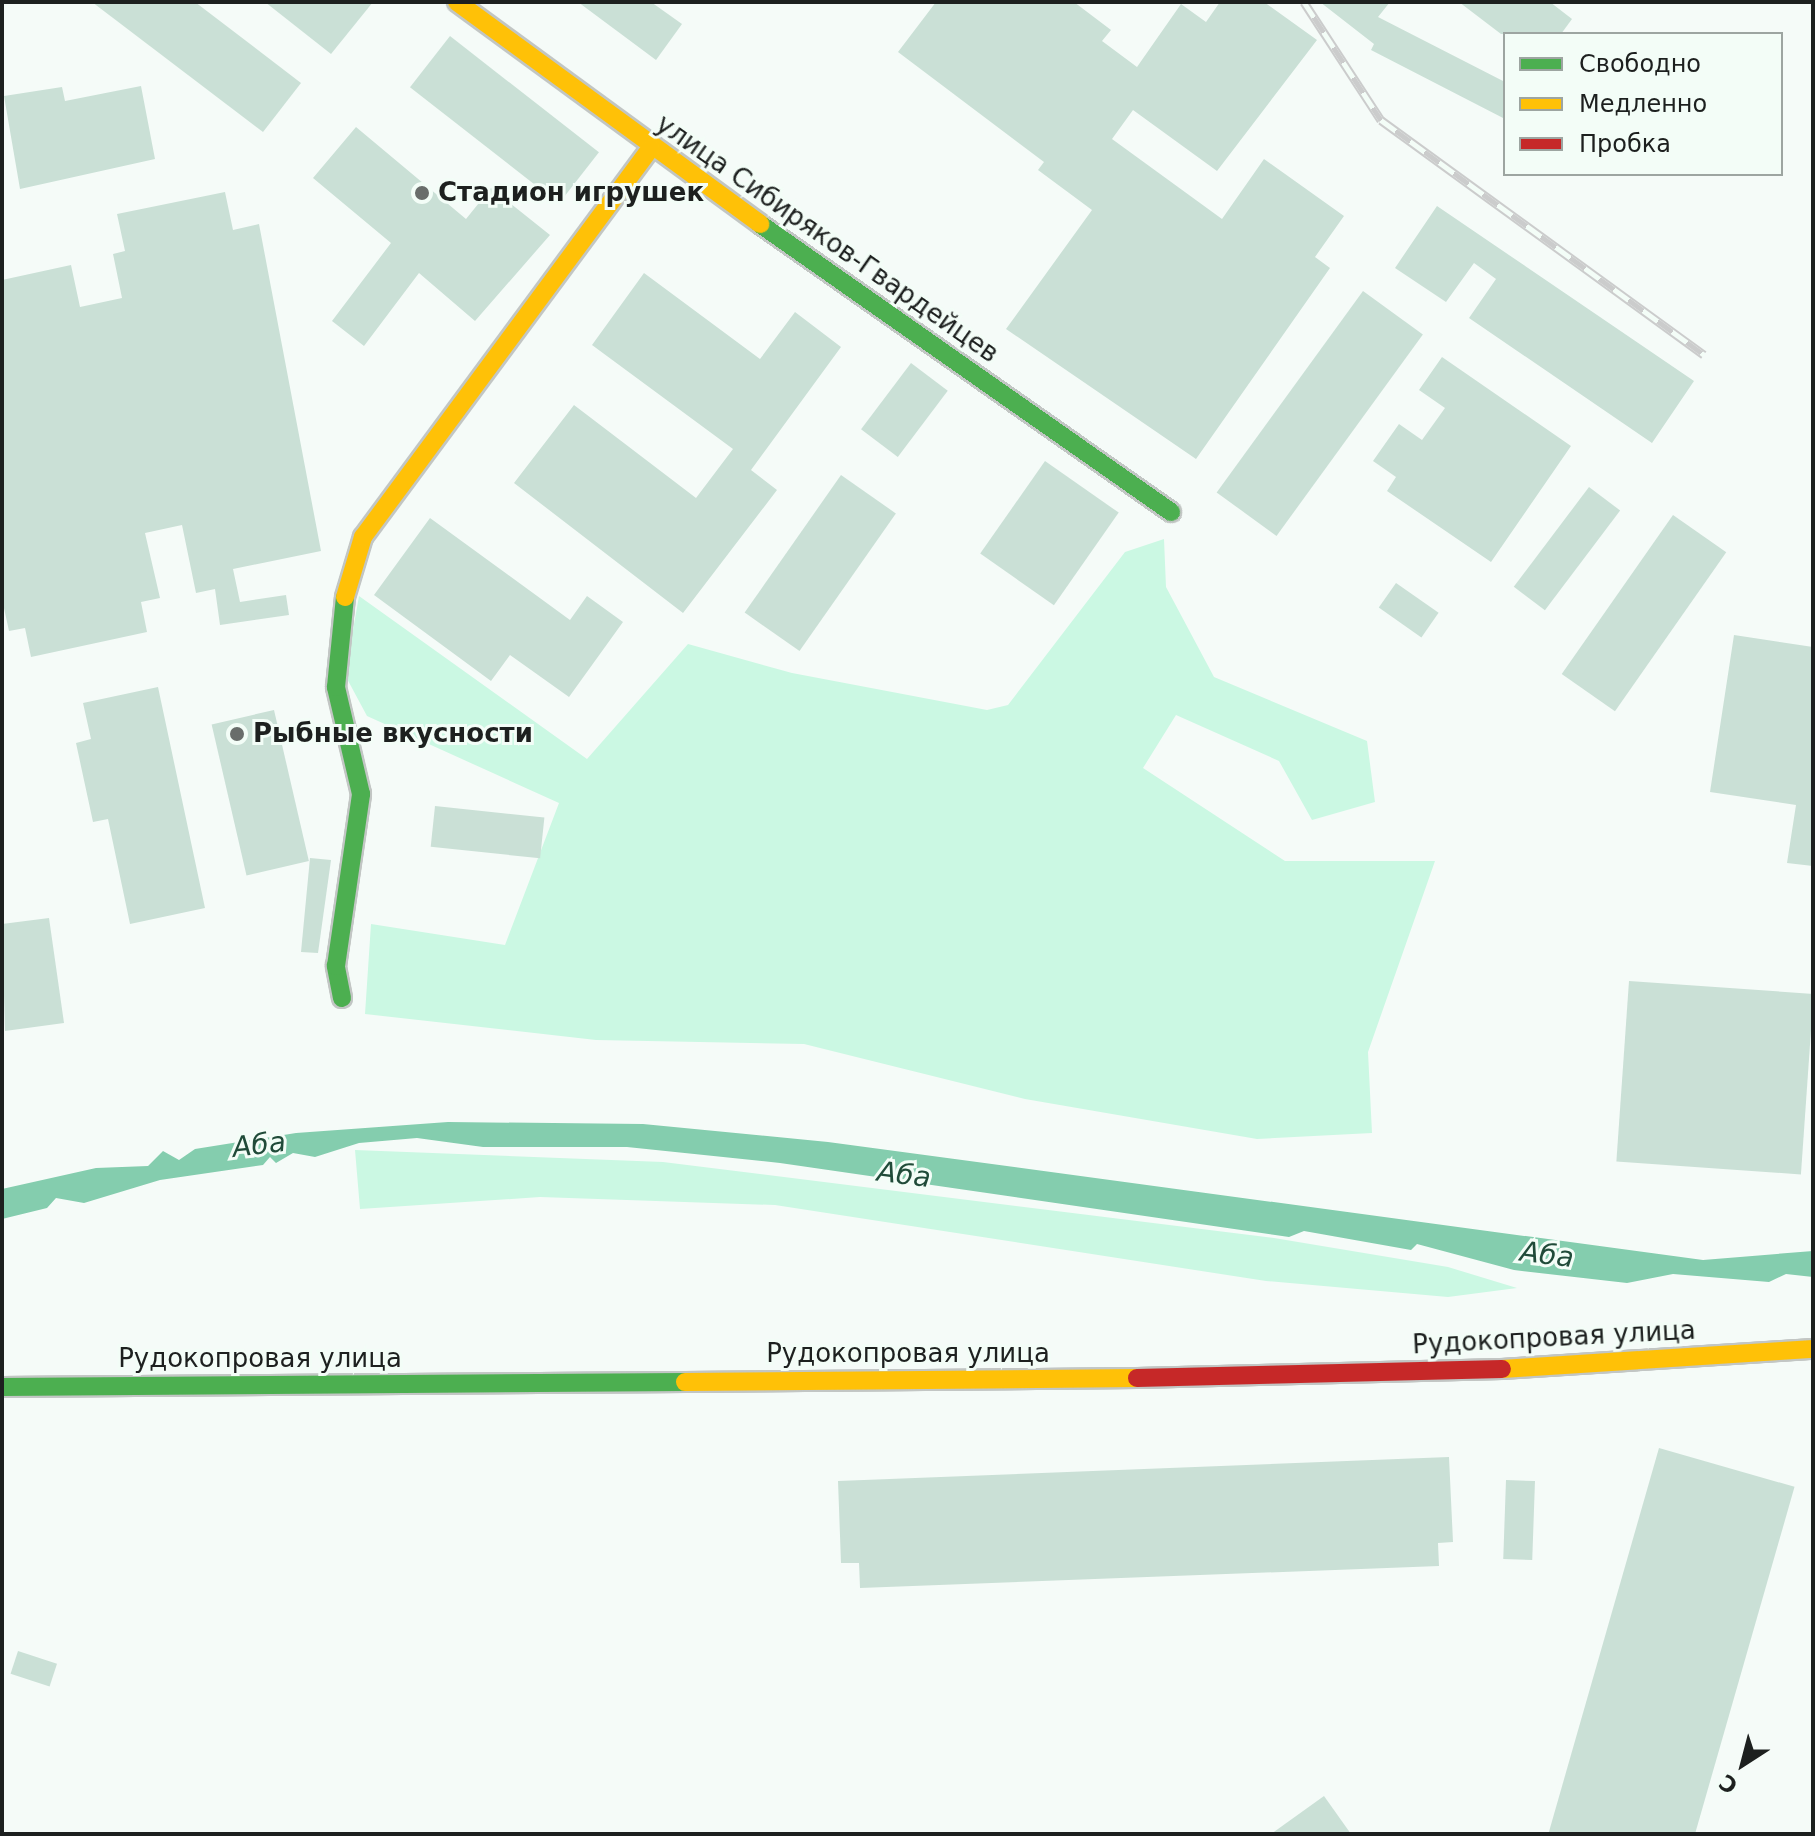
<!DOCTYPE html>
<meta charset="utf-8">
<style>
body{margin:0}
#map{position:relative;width:1815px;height:1836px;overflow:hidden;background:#f5fbf8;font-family:"DejaVu Sans",sans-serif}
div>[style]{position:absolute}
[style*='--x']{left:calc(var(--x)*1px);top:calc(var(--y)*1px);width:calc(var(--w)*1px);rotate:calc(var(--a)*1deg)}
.green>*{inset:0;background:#cbf8e3}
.water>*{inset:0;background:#84cdae}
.building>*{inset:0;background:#cae0d6;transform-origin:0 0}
.roads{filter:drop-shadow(2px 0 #c2c6c4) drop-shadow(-2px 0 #c2c6c4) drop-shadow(0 2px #c2c6c4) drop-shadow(0 -2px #c2c6c4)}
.fast>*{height:18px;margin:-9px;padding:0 9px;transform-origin:9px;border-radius:9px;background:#4caf50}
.slow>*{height:18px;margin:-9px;padding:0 9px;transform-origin:9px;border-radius:9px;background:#ffc107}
.jam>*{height:18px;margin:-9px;padding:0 9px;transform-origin:9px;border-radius:9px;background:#c62828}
.rail>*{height:9px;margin-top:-4.5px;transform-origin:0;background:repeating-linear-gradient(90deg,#f3fdf7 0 18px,#cbcccc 0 36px);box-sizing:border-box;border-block:2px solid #cbcccc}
.dots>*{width:22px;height:22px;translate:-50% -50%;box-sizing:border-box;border:4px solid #f3fdf7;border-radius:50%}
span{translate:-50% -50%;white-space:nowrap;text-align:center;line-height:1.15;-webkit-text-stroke:6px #f3fdf7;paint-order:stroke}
.poi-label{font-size:26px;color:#1d201f;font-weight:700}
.left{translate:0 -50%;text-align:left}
.street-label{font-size:26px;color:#1d201f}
.water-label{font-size:28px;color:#204b39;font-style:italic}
.frame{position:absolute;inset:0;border:4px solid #1d201f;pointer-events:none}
.legend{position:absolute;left:1503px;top:32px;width:280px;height:144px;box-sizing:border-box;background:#f3fdf7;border:2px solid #9da5a1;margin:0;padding:10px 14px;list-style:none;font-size:24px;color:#1d201f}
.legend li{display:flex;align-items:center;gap:16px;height:40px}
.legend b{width:40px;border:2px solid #9da5a1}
.north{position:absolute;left:1703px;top:1724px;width:80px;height:80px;-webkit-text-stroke:6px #f3fdf7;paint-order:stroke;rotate:216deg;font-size:22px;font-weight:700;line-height:32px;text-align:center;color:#1d201f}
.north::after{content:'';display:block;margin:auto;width:28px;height:36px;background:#1d201f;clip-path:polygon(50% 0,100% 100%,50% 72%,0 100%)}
</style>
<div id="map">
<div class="green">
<i style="clip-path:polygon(1164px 539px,1166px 587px,1214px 677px,1367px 741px,1375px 802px,1312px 820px,1279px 761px,1176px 715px,1143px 768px,1285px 861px,1435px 861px,1368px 1052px,1372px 1133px,1257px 1139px,1025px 1099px,804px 1044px,596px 1040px,365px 1014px,371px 924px,505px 945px,559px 803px,367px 716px,345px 675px,359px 596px,587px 759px,688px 644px,792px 673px,987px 710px,1008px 705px,1125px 552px)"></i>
<i style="clip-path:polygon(355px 1150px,663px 1162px,1274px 1238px,1448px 1267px,1517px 1288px,1448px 1297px,1266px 1281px,775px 1205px,540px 1197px,360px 1209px)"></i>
</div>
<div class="water">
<i style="clip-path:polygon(448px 1122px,643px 1124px,828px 1142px,1703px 1260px,1813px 1251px,1813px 1277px,1786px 1274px,1769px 1282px,1673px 1274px,1627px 1283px,1514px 1270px,1417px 1244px,1411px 1250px,1304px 1231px,1289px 1237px,780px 1163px,627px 1147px,483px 1147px,417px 1138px,359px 1143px,315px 1157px,293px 1153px,276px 1163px,270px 1157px,263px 1165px,160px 1180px,84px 1203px,56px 1198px,47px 1208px,2px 1219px,2px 1189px,96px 1168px,148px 1166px,163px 1151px,179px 1160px,195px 1149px,296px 1133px)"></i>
</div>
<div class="building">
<i style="clip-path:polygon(92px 2px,195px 2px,301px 83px,263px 132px)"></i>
<i style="clip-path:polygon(265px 2px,373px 2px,331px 54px)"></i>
<i style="clip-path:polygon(578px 2px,651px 2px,682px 24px,656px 60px)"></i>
<i style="clip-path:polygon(936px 2px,1074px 2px,1111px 30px,1102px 41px,1137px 67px,1181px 4px,1206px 22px,1220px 2px,1264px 2px,1317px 40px,1217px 171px,1133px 110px,1112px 139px,1222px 219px,1264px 159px,1344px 216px,1315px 257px,1330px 268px,1196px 459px,1006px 329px,1092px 210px,1038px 170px,1044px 162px,898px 52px)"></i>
<i style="clip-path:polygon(1320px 2px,1390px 2px,1378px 17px,1505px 82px,1505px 119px,1371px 50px,1374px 44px)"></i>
<i style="clip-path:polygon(1459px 2px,1550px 2px,1572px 19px,1561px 34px,1501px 34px)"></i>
<i style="left:450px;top:36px;width:189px;height:65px;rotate:38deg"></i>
<i style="clip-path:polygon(141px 86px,155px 159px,20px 189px,4px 96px,62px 87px,65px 101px)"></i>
<i style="clip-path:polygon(356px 127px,466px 219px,491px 188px,550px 235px,475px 321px,419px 273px,364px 346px,332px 321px,391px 243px,313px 178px)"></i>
<i style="clip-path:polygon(225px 192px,233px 230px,259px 224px,321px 551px,233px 569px,240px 602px,286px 595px,289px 615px,220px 625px,215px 589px,196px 593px,182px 525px,145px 533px,160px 598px,141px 602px,147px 632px,31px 657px,25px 628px,9px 631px,2px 599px,2px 280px,71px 265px,80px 307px,122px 298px,113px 254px,125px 251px,117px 214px)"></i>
<i style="clip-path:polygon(1437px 206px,1694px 381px,1652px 443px,1469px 318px,1496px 279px,1474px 263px,1446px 302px,1395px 268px)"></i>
<i style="clip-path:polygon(644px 273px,760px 359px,795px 312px,841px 347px,751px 470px,777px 490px,683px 613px,514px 483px,574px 405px,696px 498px,733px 449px,592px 345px)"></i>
<i style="left:1363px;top:291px;width:74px;height:249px;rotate:36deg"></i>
<i style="clip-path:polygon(1442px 357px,1571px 446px,1491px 562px,1387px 491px,1396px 477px,1373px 461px,1399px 424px,1422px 440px,1445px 408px,1419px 390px)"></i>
<i style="left:911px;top:363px;width:46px;height:83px;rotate:37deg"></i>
<i style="left:1045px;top:461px;width:90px;height:113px;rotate:35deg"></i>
<i style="left:841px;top:475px;width:67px;height:168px;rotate:35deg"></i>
<i style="left:1589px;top:487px;width:39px;height:125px;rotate:37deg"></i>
<i style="left:1673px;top:515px;width:65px;height:194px;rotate:35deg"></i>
<i style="clip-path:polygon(430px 518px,570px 620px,587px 596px,623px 622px,569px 697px,510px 655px,491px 681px,374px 595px)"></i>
<i style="left:1396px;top:583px;width:52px;height:30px;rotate:35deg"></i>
<i style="clip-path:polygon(1734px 635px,1813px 647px,1813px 866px,1787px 863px,1796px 805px,1710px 792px)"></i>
<i style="clip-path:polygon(158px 687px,205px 908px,130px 924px,108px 819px,93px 822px,76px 743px,91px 739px,83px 703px)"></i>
<i style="left:274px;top:710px;width:155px;height:64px;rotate:77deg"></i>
<i style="left:435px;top:806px;width:110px;height:41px;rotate:6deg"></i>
<i style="clip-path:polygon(310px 858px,331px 860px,318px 953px,301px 952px)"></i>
<i style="clip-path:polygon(49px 918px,64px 1023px,5px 1031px,2px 924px)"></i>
<i style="left:1629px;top:981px;width:185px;height:181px;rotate:4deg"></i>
<i style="left:1659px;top:1448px;width:141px;height:402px;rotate:16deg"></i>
<i style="clip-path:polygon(1449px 1457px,1453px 1542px,1438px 1543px,1439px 1566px,860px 1588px,859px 1563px,841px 1563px,838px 1481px)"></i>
<i style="left:1506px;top:1480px;width:29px;height:79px;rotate:2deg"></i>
<i style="left:18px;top:1651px;width:41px;height:24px;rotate:18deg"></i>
<i style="clip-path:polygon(1324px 1796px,1351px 1834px,1271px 1834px)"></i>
</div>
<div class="roads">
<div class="fast">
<i style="--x:760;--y:224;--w:502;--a:35.02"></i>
<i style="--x:342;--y:998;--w:33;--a:-101"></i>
<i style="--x:336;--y:966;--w:174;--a:-81.7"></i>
<i style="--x:361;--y:794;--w:110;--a:-103.2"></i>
<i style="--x:336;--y:687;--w:90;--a:-84.3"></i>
<i style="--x:2;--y:1387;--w:683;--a:-0.42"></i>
</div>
<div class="slow">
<i style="--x:457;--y:2;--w:376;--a:36.2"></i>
<i style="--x:345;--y:597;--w:63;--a:-73.3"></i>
<i style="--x:363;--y:537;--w:484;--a:-53.5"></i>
<i style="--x:1502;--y:1369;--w:312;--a:-3.7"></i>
<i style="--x:685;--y:1382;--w:452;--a:-0.5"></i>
</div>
<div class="jam">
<i style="--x:1137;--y:1378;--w:365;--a:-1.4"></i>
</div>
</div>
<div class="rail">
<i style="--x:1304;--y:2;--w:141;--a:56.9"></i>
<i style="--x:1381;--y:120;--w:399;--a:36"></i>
</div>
<div class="dots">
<i style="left:422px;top:193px;background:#696d6b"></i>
<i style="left:237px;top:734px;background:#696d6b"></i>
</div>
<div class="poi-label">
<span class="left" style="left:438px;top:193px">Стадион игрушек</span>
<span class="left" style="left:253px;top:734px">Рыбные вкусности</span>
</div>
<div class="street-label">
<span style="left:827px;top:239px;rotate:35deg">улица Сибиряков-Гвардейцев</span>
<span style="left:1554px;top:1338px;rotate:-3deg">Рудокопровая улица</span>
<span style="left:908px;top:1354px">Рудокопровая улица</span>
<span style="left:260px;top:1359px">Рудокопровая улица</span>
</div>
<div class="water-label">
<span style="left:259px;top:1145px;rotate:-7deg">Аба</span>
<span style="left:904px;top:1175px;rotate:7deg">Аба</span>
<span style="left:1547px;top:1255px;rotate:7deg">Аба</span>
</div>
<div class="frame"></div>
<ul class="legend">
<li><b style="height:10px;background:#4caf50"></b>Свободно</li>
<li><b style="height:10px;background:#ffc107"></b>Медленно</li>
<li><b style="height:10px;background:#c62828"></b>Пробка</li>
</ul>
<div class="north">С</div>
</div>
